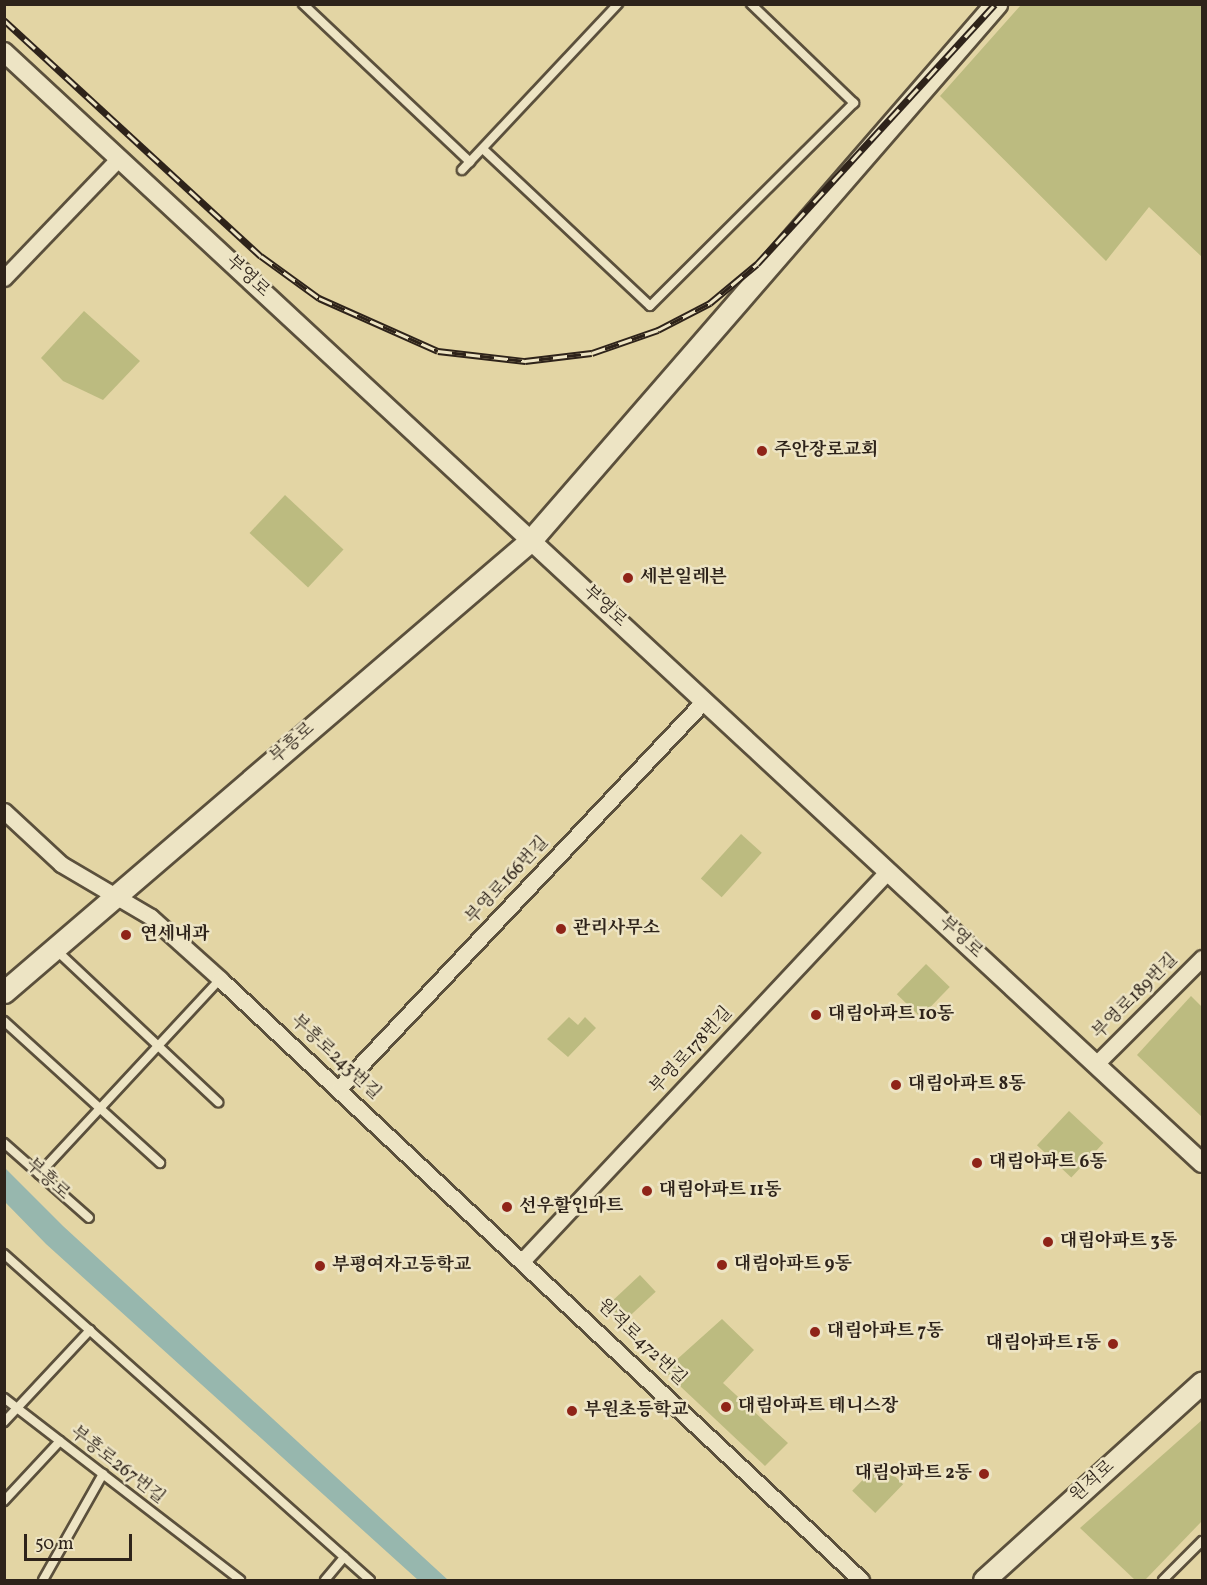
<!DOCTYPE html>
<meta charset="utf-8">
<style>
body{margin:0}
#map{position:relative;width:1207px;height:1585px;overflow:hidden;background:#e3d5a4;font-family:Vollkorn,"Noto Serif KR",serif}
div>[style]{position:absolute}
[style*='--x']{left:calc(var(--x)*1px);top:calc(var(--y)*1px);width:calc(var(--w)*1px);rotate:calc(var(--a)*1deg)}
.green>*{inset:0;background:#bcbb80;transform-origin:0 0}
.water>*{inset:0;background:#97b7ae}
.roads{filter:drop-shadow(2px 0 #5b503c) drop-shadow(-2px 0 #5b503c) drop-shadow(0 2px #5b503c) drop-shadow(0 -2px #5b503c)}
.service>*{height:8px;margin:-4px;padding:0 4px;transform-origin:4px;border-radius:4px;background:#ede4c4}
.minor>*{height:15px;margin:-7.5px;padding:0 7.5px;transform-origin:7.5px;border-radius:7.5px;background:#ede4c4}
.tertiary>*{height:18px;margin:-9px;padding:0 9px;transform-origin:9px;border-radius:9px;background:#ede4c4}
.secondary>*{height:21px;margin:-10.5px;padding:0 10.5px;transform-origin:10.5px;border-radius:10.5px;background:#ede4c4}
.rail>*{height:7px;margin-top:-3.5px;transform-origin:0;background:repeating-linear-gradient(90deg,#ede4c4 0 14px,#2e231a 0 28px);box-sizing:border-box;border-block:2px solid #2e231a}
.dots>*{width:16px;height:16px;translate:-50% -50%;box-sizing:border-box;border:3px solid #ede4c4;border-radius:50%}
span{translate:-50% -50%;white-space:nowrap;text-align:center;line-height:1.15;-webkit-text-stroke:5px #ede4c4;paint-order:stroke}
.street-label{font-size:18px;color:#2e231a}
.poi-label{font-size:18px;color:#2e231a;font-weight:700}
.left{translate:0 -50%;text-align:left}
.right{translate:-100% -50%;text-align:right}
.frame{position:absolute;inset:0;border:6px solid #2e231a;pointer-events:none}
.scale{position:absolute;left:24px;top:1534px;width:108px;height:27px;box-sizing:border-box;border:3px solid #2e231a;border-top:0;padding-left:8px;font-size:18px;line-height:21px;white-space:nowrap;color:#2e231a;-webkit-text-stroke:4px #ede4c4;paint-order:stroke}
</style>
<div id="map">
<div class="green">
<i style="clip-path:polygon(1021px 5px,1202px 5px,1202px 257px,1149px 207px,1106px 261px,940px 96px)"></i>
<i style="clip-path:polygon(84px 311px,140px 361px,103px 400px,63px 381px,41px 358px)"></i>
<i style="left:285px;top:495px;width:80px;height:52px;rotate:43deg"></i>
<i style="left:741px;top:834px;width:28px;height:60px;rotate:42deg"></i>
<i style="left:926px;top:964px;width:33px;height:42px;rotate:44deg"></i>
<i style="clip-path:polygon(1191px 996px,1202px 1007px,1202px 1117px,1137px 1055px)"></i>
<i style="clip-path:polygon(569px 1017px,578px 1025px,585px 1017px,596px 1028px,568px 1057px,547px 1039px)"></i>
<i style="left:1069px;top:1111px;width:47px;height:47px;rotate:43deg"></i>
<i style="left:640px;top:1275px;width:23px;height:45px;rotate:47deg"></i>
<i style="clip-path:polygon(722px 1319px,754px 1350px,723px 1383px,788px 1443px,765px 1466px,664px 1371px)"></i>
<i style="clip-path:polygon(1202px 1420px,1202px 1521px,1145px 1580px,1135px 1580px,1080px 1528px)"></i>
<i style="left:880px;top:1462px;width:32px;height:40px;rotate:44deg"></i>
</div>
<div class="water">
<i style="clip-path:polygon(5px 1168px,63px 1226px,448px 1580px,418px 1580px,46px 1244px,5px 1202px)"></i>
</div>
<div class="roads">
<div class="service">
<i style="--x:303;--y:4;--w:230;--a:43.4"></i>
<i style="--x:483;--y:149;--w:229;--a:43.2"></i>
<i style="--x:650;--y:306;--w:288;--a:-44.9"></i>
<i style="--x:854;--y:103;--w:143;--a:-136.1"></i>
<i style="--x:462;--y:170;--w:228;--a:-46.8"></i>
<i style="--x:55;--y:949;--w:224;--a:43.2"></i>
<i style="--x:4;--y:1021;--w:211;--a:42.3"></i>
<i style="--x:4;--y:1143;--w:113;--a:41.4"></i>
<i style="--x:39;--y:1174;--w:266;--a:-47.1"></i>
<i style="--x:4;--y:1254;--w:490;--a:41.7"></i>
<i style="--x:4;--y:1398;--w:298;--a:37.6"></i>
<i style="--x:4;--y:1422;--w:126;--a:-46.9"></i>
<i style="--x:4;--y:1501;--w:82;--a:-47"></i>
<i style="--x:43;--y:1580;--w:122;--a:-60.5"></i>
<i style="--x:325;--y:1580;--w:30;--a:-50"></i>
<i style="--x:1163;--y:1580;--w:55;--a:-45"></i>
</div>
<div class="minor">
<i style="--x:4;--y:278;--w:166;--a:-46.2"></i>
<i style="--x:4;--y:811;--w:78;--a:42.9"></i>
<i style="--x:61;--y:864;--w:104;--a:30.5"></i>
<i style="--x:151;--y:917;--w:93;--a:41.9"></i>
<i style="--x:220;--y:979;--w:879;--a:43.16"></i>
<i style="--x:1096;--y:1064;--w:150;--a:-45"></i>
<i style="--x:339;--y:1088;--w:532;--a:-46.68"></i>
<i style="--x:524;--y:1259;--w:532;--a:-46.83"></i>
</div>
<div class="tertiary">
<i style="--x:4;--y:52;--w:1634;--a:42.84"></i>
</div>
<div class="secondary">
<i style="--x:4;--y:992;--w:694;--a:-40.62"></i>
<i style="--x:531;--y:540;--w:710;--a:-49.06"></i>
<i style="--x:984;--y:1580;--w:294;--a:-42.2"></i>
</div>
</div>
<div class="rail">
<i style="--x:4;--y:20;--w:349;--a:42.6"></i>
<i style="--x:261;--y:256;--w:72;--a:35.9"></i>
<i style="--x:319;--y:298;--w:130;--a:24"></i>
<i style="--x:438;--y:351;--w:88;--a:6.6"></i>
<i style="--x:525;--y:361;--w:67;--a:-6.8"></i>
<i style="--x:592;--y:353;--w:70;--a:-19.2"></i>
<i style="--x:658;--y:330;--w:59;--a:-27.4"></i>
<i style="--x:710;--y:303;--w:61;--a:-39.7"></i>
<i style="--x:757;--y:264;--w:352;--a:-47.5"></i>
</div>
<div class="dots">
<i style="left:762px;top:451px;background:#8f2418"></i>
<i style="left:628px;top:578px;background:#8f2418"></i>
<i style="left:561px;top:929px;background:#8f2418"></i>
<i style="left:126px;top:935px;background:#8f2418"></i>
<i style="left:816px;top:1015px;background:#8f2418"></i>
<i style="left:896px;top:1085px;background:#8f2418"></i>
<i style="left:977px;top:1163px;background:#8f2418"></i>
<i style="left:647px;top:1191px;background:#8f2418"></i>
<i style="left:507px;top:1207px;background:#8f2418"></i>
<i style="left:1048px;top:1242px;background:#8f2418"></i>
<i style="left:722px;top:1265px;background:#8f2418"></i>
<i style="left:320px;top:1266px;background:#8f2418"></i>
<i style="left:815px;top:1332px;background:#8f2418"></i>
<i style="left:1113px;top:1344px;background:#8f2418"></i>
<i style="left:726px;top:1407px;background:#8f2418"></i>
<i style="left:572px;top:1411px;background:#8f2418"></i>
<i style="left:984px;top:1474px;background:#8f2418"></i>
</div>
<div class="street-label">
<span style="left:247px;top:277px;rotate:43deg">부영로</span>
<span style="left:604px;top:607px;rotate:43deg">부영로</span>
<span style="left:293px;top:744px;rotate:-41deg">부흥로</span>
<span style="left:508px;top:881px;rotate:-47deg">부영로166번길</span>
<span style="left:960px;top:938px;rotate:43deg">부영로</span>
<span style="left:1136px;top:997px;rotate:-45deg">부영로189번길</span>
<span style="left:692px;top:1051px;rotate:-47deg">부영로178번길</span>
<span style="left:335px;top:1058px;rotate:43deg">부흥로243번길</span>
<span style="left:47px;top:1180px;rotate:42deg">부흥로</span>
<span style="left:641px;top:1343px;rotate:44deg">원적로472번길</span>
<span style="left:117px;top:1466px;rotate:38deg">부흥로267번길</span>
<span style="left:1093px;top:1482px;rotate:-42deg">원적로</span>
</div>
<div class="poi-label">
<span class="left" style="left:774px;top:451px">주안장로교회</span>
<span class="left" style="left:640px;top:578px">세븐일레븐</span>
<span class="left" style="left:573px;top:929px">관리사무소</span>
<span class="left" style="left:140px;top:935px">연세내과</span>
<span class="left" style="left:828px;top:1015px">대림아파트 10동</span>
<span class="left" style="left:908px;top:1085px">대림아파트 8동</span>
<span class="left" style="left:989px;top:1163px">대림아파트 6동</span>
<span class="left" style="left:659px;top:1191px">대림아파트 11동</span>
<span class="left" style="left:519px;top:1207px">선우할인마트</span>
<span class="left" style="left:1060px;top:1242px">대림아파트 3동</span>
<span class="left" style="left:734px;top:1265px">대림아파트 9동</span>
<span class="left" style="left:332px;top:1266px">부평여자고등학교</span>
<span class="left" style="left:827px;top:1332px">대림아파트 7동</span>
<span class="right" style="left:1101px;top:1344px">대림아파트 1동</span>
<span class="left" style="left:738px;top:1407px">대림아파트 테니스장</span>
<span class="left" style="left:584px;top:1411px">부원초등학교</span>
<span class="right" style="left:972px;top:1474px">대림아파트 2동</span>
</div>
<div class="frame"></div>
<div class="scale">50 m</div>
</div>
